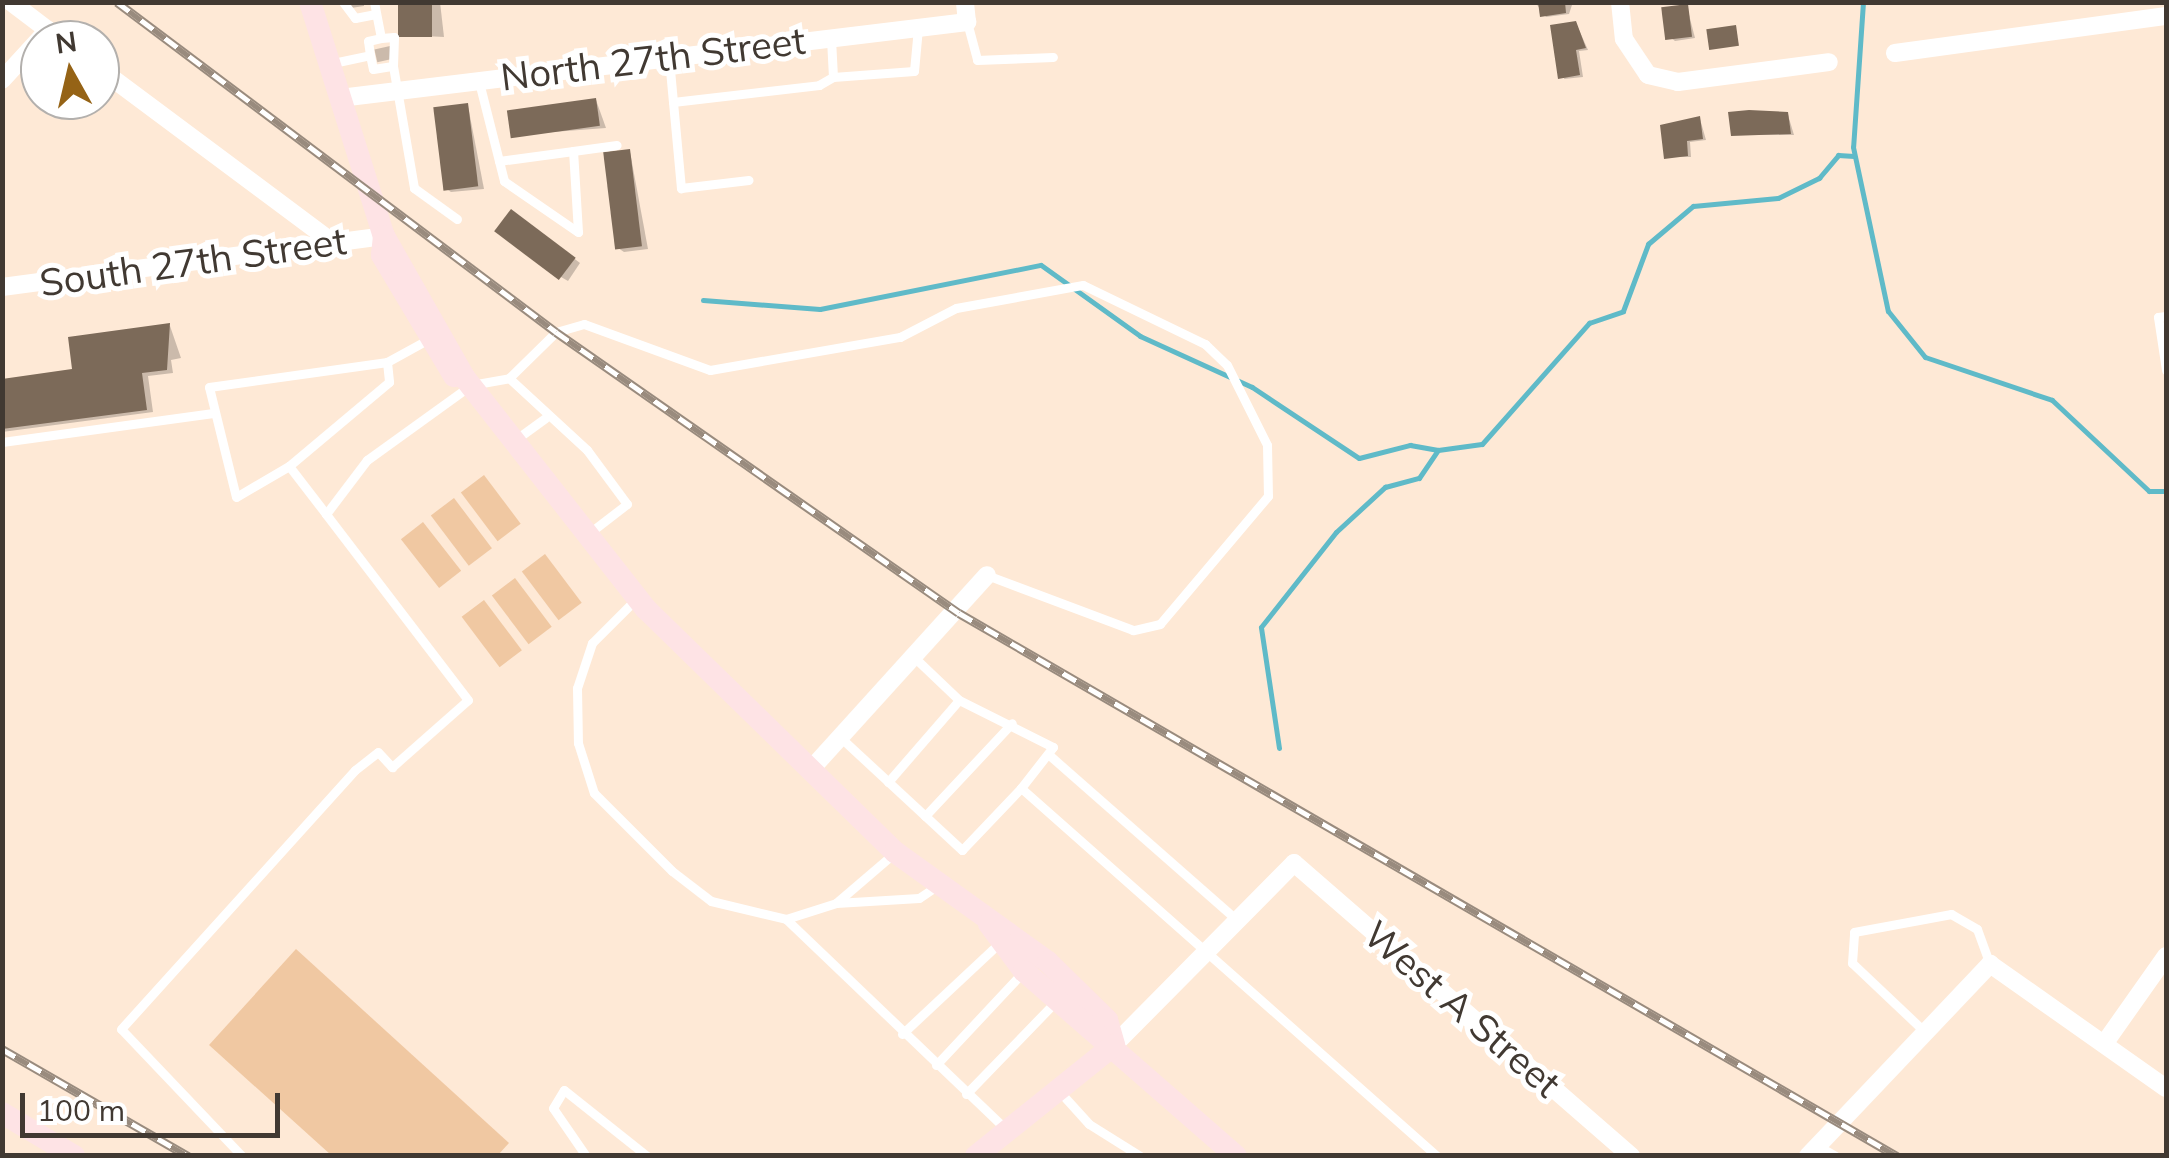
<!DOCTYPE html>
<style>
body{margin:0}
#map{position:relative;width:2169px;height:1158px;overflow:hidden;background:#fee9d6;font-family:Mulish,sans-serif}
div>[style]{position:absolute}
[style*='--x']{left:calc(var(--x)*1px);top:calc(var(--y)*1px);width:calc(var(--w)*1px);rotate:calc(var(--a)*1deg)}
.green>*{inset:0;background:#f0c8a2;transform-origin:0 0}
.shadow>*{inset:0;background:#0003;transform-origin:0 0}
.stream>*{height:5px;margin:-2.5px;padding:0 2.5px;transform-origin:2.5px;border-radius:2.5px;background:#5fbac8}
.building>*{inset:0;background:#7c6a59;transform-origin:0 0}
.lane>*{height:9px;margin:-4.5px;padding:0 4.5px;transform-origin:4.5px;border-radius:4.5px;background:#fff}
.street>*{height:18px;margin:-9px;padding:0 9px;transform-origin:9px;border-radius:9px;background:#fff}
.secondary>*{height:22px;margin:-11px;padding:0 11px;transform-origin:11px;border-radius:11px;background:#fee3e5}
.rail>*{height:9px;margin-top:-4.5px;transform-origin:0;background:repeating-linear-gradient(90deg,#fff 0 15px,#998b7e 0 30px);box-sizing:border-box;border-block:2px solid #998b7e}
span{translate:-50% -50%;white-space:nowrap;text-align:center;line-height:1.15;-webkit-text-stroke:10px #fff;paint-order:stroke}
.street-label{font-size:38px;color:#413932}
.frame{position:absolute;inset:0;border:5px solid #413932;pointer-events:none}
.north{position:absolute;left:20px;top:20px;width:100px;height:100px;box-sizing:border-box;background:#fff;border:2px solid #b3b0ad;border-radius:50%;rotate:352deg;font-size:28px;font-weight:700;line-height:40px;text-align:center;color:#413932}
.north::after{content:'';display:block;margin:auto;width:35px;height:45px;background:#956316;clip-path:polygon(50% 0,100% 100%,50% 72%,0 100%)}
.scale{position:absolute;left:20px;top:1093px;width:260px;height:45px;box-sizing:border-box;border:5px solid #413932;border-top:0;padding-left:12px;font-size:30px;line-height:35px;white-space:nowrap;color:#413932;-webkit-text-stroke:8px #fff;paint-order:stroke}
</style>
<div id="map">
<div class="green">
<i style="left:484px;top:475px;width:61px;height:29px;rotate:53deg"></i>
<i style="left:454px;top:498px;width:63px;height:29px;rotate:53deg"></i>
<i style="left:423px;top:522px;width:62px;height:28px;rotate:52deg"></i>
<i style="left:545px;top:554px;width:61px;height:29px;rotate:53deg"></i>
<i style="left:515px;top:578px;width:61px;height:29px;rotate:53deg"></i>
<i style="left:484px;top:600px;width:63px;height:28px;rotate:53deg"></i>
<i style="clip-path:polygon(296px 949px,509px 1143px,498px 1155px,331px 1155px,209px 1045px)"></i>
</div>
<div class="shadow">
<i style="clip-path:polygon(350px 2px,364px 2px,364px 6px,351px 8px)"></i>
<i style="clip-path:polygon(400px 2px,440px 2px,444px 37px,404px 35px)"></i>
<i style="clip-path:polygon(1535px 2px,1573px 2px,1569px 14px,1546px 17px)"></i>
<i style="clip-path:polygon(1687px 7px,1695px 38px,1675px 41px,1671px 38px)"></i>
<i style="clip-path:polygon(1576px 23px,1588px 50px,1579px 51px,1583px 77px,1564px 79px)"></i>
<i style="left:390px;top:46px;width:13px;height:16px;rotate:77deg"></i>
<i style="clip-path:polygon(596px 100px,606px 128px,513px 135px)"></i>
<i style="clip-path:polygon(468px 106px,484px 189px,451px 192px,445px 188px)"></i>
<i style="clip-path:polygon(1788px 115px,1794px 135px,1733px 135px)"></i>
<i style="clip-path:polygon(1700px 119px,1706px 140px,1690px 142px,1691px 157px,1666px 157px)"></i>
<i style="clip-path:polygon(630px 152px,648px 249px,624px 252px,618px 248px)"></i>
<i style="clip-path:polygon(518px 216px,580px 263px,568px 281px,561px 277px)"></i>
<i style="clip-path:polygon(170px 326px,181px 358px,171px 360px,173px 373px,148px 376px,153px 412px,2px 432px,2px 381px,75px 372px,71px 339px)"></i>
</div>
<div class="stream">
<i style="--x:1863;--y:2;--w:145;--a:93.9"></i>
<i style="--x:1853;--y:147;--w:168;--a:78"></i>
<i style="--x:1888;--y:311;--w:59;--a:51.2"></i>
<i style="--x:1925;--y:357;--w:134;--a:18.7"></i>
<i style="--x:2052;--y:400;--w:133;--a:43.2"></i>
<i style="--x:2149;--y:491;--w:17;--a:0"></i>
<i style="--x:703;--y:300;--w:117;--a:4.4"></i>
<i style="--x:820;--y:309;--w:225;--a:-11.3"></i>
<i style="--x:1041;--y:265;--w:122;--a:35.6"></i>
<i style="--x:1140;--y:336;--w:123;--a:24.5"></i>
<i style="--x:1252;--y:387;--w:128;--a:33.6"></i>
<i style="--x:1359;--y:458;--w:53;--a:-14.3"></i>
<i style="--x:1410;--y:445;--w:27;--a:10"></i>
<i style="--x:1279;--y:748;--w:122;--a:-98.5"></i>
<i style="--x:1261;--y:627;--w:121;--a:-51.7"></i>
<i style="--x:1336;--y:532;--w:67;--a:-42.6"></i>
<i style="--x:1385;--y:487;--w:35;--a:-15"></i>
<i style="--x:1419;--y:478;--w:34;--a:-56"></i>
<i style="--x:1438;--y:450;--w:44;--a:-7.8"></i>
<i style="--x:1482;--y:444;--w:162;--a:-48.5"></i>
<i style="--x:1589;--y:323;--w:36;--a:-19"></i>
<i style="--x:1623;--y:311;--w:72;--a:-69.5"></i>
<i style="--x:1648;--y:244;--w:59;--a:-40.2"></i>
<i style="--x:1693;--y:206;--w:85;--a:-5.4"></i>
<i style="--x:1778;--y:198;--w:46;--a:-26"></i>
<i style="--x:1819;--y:178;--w:30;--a:-50"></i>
<i style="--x:1838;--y:155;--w:16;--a:4"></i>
</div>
<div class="building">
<i style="left:398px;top:2px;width:34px;height:35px"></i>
<i style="clip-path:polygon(1538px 2px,1565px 2px,1566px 13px,1540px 17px)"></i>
<i style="left:1688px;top:4px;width:33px;height:27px;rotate:83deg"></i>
<i style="clip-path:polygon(1576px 21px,1586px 48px,1576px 50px,1580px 75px,1558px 79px,1550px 25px)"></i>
<i style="left:1736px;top:25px;width:21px;height:30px;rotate:82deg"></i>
<i style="left:596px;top:98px;width:28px;height:90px;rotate:82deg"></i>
<i style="left:468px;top:103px;width:84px;height:35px;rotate:83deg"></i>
<i style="clip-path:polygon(1749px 110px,1788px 112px,1791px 134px,1731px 136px,1728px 112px)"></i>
<i style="clip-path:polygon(1700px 116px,1703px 139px,1687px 141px,1688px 156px,1664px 159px,1660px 125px)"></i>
<i style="left:630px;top:149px;width:98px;height:27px;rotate:83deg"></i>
<i style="left:511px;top:209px;width:81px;height:28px;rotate:37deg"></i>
<i style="clip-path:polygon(170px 323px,167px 370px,142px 373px,147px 410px,2px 429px,2px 379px,72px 369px,68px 337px)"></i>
</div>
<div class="lane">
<i style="--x:343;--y:2;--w:20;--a:53"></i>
<i style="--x:355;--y:18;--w:21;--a:-11"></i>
<i style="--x:967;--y:22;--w:39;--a:75"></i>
<i style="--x:977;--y:60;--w:76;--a:-2.3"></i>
<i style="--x:381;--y:38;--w:13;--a:-4"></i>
<i style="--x:394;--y:37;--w:29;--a:92"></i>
<i style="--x:370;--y:55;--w:14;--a:78"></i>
<i style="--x:373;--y:69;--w:20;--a:-9"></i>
<i style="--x:393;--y:66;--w:124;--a:80.2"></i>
<i style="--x:414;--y:188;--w:53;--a:35.8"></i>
<i style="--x:669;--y:59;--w:130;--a:84.7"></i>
<i style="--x:681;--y:188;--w:68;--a:-6.7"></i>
<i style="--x:333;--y:63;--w:38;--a:-12"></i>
<i style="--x:370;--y:55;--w:14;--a:-98"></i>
<i style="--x:368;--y:41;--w:13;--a:-13"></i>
<i style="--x:381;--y:38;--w:37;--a:-101"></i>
<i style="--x:833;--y:77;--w:81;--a:-4.2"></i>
<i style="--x:914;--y:71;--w:43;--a:-84.7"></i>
<i style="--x:479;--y:82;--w:102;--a:75.8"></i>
<i style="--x:504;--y:181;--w:90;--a:34.6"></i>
<i style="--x:578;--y:232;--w:81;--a:-93.5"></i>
<i style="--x:573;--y:151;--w:44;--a:-7.8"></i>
<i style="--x:673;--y:102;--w:147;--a:-6.6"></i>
<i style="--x:819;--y:85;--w:16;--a:-30"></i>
<i style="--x:833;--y:77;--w:38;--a:-93"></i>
<i style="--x:499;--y:161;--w:75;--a:-7.7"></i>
<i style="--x:2166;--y:316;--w:8;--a:173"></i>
<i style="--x:2158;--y:317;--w:54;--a:81.4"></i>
<i style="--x:387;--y:362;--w:20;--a:84"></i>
<i style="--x:389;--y:382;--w:131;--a:140"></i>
<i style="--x:289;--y:466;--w:61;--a:149.7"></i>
<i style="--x:236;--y:497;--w:113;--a:-103.8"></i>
<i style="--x:209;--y:387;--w:180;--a:-8"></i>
<i style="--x:387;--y:362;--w:46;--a:-28.8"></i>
<i style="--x:509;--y:378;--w:66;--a:-44.4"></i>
<i style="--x:556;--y:332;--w:29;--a:-16"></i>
<i style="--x:584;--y:324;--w:134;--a:20.1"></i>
<i style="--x:710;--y:370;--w:193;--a:-9.9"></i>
<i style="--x:900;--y:337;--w:63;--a:-27.4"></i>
<i style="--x:956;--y:308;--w:129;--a:-10.3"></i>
<i style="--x:1083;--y:285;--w:136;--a:25.8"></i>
<i style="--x:1205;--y:344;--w:30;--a:44"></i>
<i style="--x:1227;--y:365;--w:89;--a:63.4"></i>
<i style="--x:1267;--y:445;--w:51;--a:88.9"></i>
<i style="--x:1268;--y:496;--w:167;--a:130.2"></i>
<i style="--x:1160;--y:624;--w:28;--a:167"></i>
<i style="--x:1133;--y:630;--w:156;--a:-159.4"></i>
<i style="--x:515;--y:440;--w:37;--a:-36"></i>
<i style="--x:2;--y:442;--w:215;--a:-7.8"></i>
<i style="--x:289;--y:466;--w:61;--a:52.4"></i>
<i style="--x:635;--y:600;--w:61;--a:135"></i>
<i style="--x:592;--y:643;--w:47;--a:108.4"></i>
<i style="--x:577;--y:688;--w:55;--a:89"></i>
<i style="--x:578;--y:743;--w:52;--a:72.3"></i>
<i style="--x:594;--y:793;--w:110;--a:45"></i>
<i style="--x:672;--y:871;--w:49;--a:37.6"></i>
<i style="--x:711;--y:901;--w:77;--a:13.5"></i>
<i style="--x:786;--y:919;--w:52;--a:-17.7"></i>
<i style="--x:836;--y:903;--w:74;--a:-40.6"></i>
<i style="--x:917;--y:660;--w:58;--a:43.6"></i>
<i style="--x:959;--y:700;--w:105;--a:26.6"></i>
<i style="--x:1053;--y:747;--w:52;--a:128"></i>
<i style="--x:1021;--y:788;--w:555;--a:41.5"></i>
<i style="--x:841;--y:738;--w:165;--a:42.8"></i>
<i style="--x:962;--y:850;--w:86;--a:-46.4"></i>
<i style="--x:1048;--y:754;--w:252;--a:41.3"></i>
<i style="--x:888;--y:782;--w:108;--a:-49.1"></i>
<i style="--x:925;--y:816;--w:127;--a:-46.9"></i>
<i style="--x:836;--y:903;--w:83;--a:-3.4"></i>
<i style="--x:919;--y:898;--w:23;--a:-34"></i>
<i style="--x:786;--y:919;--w:306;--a:43.7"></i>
<i style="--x:1925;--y:1032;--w:100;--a:-136.6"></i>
<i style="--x:1852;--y:963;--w:31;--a:-86"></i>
<i style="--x:1854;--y:932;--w:99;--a:-10.5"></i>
<i style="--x:1951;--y:914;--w:30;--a:30"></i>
<i style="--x:1977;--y:929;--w:37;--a:70"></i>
<i style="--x:902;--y:1034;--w:130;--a:-43.1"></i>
<i style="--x:936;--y:1065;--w:127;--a:-46.9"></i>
<i style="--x:1060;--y:1092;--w:43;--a:47.8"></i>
<i style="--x:1089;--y:1124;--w:60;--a:32.1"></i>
<i style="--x:966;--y:1094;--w:128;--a:-45.9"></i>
<i style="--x:1818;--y:1146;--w:20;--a:30"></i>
<i style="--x:242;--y:1156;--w:175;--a:-133.6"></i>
<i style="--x:121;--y:1029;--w:349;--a:-47.9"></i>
<i style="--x:355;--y:770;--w:29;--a:-38"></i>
<i style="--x:378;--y:752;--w:21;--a:47"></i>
<i style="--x:392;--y:767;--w:101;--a:-41.4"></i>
<i style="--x:468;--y:700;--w:234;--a:-127.4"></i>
<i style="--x:326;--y:514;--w:68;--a:-52.8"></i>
<i style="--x:367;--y:460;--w:128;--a:-35.8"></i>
<i style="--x:471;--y:385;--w:39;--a:-10"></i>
<i style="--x:509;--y:378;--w:106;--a:42.7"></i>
<i style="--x:587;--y:450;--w:67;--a:53.5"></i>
<i style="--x:627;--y:504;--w:49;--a:142.4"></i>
<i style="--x:586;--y:1156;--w:58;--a:-124.5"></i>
<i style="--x:553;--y:1108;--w:21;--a:-59"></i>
<i style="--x:564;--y:1090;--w:106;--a:38.5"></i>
</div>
<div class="street">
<i style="--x:11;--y:2;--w:63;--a:37.2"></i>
<i style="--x:1620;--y:2;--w:37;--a:84"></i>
<i style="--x:1624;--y:39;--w:43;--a:56.3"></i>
<i style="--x:1648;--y:75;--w:31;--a:13"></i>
<i style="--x:1678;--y:82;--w:152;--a:-7.5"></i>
<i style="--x:1895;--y:53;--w:274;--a:-7.8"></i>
<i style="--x:100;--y:69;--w:293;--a:36.7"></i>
<i style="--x:2;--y:80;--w:68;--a:-47.4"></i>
<i style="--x:340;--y:98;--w:632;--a:-6.91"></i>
<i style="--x:967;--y:22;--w:20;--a:-96"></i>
<i style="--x:2;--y:287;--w:385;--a:-7.6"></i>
<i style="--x:813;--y:767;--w:259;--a:-47.8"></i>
<i style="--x:2104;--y:1044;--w:108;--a:-54.8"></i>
<i style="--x:1114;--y:1045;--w:256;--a:-45.3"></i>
<i style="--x:1294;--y:863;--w:447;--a:41"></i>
<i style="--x:1808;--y:1156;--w:265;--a:-46.5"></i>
<i style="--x:1990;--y:964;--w:215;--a:35.2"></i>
</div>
<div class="secondary">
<i style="--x:310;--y:2;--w:245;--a:72.5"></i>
<i style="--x:384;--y:236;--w:19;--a:96"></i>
<i style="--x:382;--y:255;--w:141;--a:59.2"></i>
<i style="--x:384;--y:236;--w:162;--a:60.4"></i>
<i style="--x:464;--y:377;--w:295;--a:51.9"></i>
<i style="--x:646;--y:609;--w:348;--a:44.3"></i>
<i style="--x:895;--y:852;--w:188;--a:35.7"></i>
<i style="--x:1048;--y:962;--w:83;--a:44.5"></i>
<i style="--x:1107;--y:1020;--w:26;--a:74"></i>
<i style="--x:989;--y:924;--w:59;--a:53.3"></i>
<i style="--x:1024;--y:971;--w:281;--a:41.1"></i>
<i style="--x:2;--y:1113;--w:84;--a:30.8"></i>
<i style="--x:976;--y:1156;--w:177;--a:-38.8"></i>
</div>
<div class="rail">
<i style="--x:117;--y:2;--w:549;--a:36.93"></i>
<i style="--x:556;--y:332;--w:491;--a:34.9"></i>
<i style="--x:959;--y:613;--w:1084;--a:30.07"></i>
<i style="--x:2;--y:1049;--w:215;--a:29.9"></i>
</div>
<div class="street-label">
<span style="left:653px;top:59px;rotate:-7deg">North 27th Street</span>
<span style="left:193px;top:262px;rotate:-8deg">South 27th Street</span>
<span style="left:1462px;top:1009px;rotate:41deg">West A Street</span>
</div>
<div class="frame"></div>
<div class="north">N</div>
<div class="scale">100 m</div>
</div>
